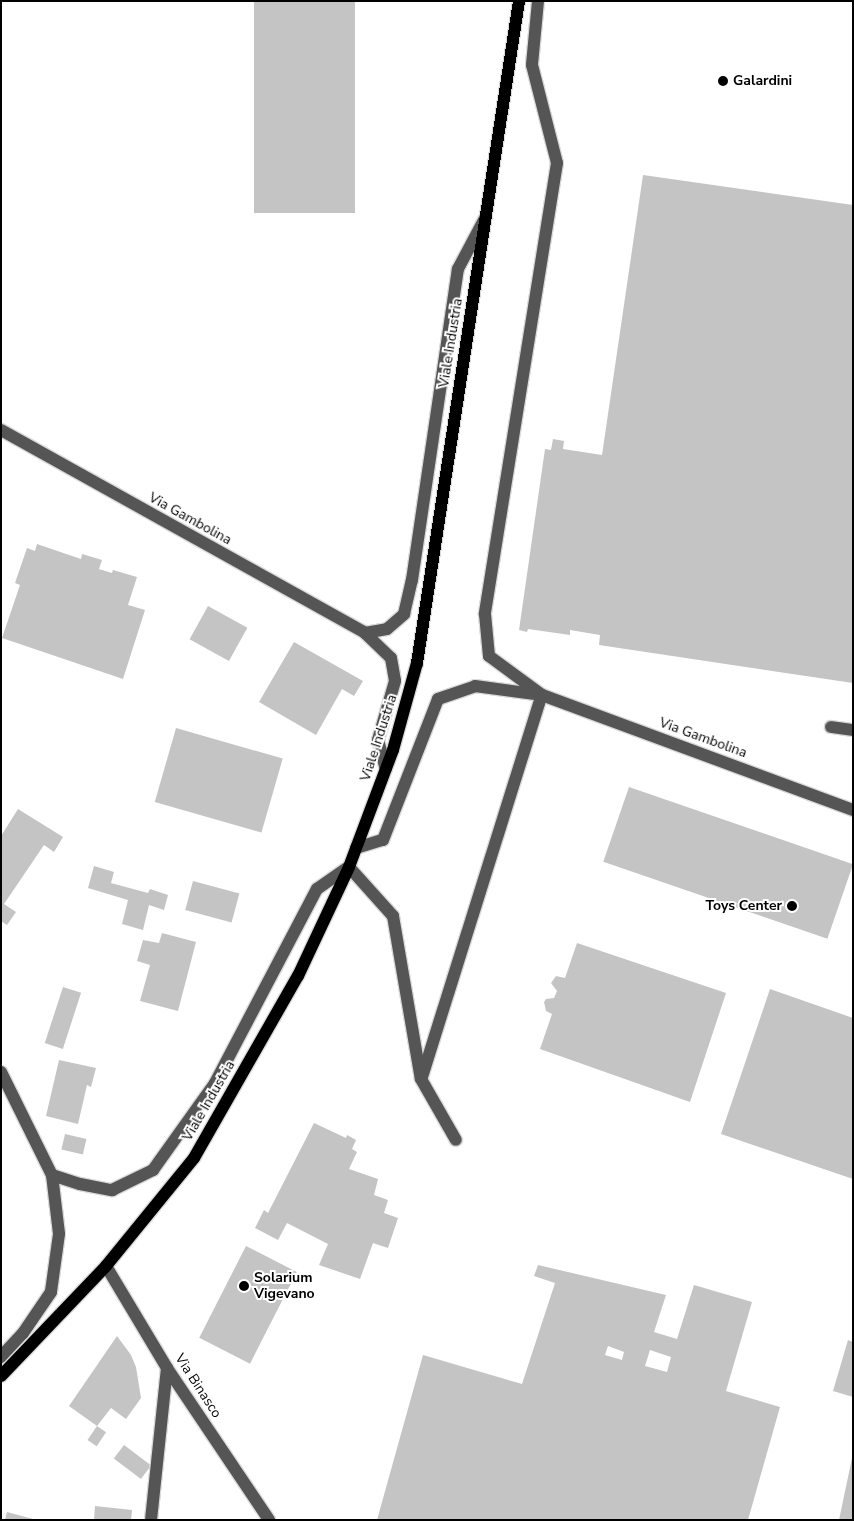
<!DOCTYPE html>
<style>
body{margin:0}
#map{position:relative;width:854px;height:1521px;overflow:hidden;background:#fff;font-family:"Nunito Sans",sans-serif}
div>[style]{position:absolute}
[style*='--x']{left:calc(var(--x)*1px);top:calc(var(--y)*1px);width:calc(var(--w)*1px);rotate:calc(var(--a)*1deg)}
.building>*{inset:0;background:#c4c4c4;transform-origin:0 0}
.roads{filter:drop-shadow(1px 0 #dbdbdb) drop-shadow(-1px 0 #dbdbdb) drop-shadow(0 1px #dbdbdb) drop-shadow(0 -1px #dbdbdb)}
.minor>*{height:12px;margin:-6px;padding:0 6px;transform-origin:6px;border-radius:6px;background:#555}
.major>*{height:12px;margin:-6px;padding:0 6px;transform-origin:6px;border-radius:6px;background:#000}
.dots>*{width:14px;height:14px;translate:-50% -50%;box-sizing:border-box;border:2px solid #fff;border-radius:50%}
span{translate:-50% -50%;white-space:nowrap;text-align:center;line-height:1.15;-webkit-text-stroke:4px #fff;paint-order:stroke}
.poi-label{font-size:14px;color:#000;font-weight:700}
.left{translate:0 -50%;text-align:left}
.right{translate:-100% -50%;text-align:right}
.street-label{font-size:14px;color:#000}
.frame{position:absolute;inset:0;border:2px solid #000;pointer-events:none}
</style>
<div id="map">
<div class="building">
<i style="left:254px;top:1px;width:101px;height:212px"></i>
<i style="clip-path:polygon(643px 175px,853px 205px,853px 683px,599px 645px,600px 635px,570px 630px,570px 635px,528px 629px,527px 632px,519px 630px,545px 449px,551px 450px,553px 439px,564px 441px,563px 449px,602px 455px)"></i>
<i style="clip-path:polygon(37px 544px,81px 559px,82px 554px,102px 560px,99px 569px,112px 573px,113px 570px,137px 577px,128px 605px,145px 610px,123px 679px,2px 638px,20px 585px,15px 583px,27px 548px,35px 551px)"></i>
<i style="left:208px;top:606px;width:45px;height:38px;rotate:29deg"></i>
<i style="clip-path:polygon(294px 642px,363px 681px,354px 696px,342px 689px,316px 735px,259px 702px)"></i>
<i style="left:176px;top:728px;width:111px;height:77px;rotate:16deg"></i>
<i style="left:629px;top:787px;width:237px;height:79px;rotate:19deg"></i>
<i style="clip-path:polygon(18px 809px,63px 837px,54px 852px,44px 845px,4px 904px,16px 912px,7px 925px,1px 921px,1px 836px)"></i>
<i style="clip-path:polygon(94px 866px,114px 872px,111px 883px,148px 893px,150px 889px,168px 895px,164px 910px,149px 905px,143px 930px,122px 924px,128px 900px,88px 888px)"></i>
<i style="left:193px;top:881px;width:48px;height:30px;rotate:15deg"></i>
<i style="clip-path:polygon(162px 933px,196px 942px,178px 1011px,140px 1001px,150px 965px,137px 961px,143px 940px,159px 943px)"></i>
<i style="clip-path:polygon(577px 943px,726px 993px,690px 1102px,540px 1049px,552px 1014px,546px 1011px,544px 1002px,546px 999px,554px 998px,557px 991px,551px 983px,556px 976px,565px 978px)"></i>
<i style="left:63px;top:987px;width:19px;height:59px;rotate:18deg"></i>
<i style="clip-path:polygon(770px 989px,853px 1018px,853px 1179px,721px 1134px)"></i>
<i style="clip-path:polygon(59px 1060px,96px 1068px,91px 1087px,87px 1085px,78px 1124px,46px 1116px)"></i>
<i style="clip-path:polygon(314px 1123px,346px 1138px,347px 1135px,356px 1140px,352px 1149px,357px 1152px,349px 1169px,378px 1179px,374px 1195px,388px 1200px,384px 1213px,398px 1218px,388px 1248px,373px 1243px,360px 1279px,319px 1265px,328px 1244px,287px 1223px,278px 1240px,255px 1228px,264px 1210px,268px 1213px)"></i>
<i style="left:65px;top:1134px;width:22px;height:16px;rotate:13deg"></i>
<i style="left:246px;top:1246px;width:57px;height:103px;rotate:27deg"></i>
<i style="clip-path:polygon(evenodd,538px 1265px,666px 1295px,654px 1332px,677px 1339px,694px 1285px,752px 1302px,726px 1391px,780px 1407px,748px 1520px,377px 1520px,423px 1355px,522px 1384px,555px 1283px,534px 1276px,538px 1265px,608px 1346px,624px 1352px,622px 1360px,605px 1355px,608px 1346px,538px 1265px,650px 1350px,671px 1357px,667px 1372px,645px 1366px,650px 1350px)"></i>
<i style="clip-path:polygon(117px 1336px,131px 1355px,136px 1367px,141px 1398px,126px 1419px,111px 1408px,97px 1426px,69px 1406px)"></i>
<i style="clip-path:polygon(848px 1340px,853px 1342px,853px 1397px,833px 1391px)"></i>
<i style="left:97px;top:1426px;width:11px;height:17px;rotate:34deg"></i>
<i style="left:124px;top:1445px;width:34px;height:17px;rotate:37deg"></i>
<i style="clip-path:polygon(852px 1458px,853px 1520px,839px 1520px)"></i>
<i style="clip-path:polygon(95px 1506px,132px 1510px,131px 1520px,94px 1520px)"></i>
<i style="clip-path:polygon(7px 1512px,33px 1519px,33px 1520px,5px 1520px)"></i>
</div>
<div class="roads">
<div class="minor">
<i style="--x:538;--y:1;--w:64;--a:95.4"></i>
<i style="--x:532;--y:65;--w:101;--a:75.7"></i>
<i style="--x:557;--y:163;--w:457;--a:99.1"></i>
<i style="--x:485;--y:614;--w:42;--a:84.6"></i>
<i style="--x:489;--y:656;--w:66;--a:36.3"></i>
<i style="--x:1;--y:430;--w:417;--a:29.1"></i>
<i style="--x:365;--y:633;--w:36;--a:44"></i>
<i style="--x:391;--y:658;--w:23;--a:80"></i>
<i style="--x:395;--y:681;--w:61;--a:106.1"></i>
<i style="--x:378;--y:740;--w:30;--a:75"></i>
<i style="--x:365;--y:633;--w:22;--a:-10"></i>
<i style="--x:387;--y:629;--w:23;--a:-41"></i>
<i style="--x:404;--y:614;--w:35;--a:-77"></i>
<i style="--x:412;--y:580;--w:314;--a:-81.6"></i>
<i style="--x:458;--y:269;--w:58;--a:-62.1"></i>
<i style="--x:831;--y:727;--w:22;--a:8"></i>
<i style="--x:356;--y:848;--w:28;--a:-17"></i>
<i style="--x:383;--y:840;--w:151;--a:-68.7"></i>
<i style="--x:438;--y:699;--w:39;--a:-19"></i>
<i style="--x:475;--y:686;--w:68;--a:7.7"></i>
<i style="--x:542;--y:695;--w:332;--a:20.3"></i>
<i style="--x:1;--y:1072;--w:115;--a:63.7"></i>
<i style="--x:52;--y:1175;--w:59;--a:83.2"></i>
<i style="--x:59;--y:1234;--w:59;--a:97.9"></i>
<i style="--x:51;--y:1292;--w:50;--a:124.3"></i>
<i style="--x:23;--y:1333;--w:33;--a:133"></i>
<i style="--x:422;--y:1077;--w:400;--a:-72.6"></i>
<i style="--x:52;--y:1175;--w:29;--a:18"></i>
<i style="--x:80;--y:1184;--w:33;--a:11"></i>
<i style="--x:112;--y:1190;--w:46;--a:-26"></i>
<i style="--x:153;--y:1170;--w:107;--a:-54.5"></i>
<i style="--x:215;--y:1083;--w:219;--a:-62.3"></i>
<i style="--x:317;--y:889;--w:39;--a:-35"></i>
<i style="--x:349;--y:867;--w:66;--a:48.1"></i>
<i style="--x:393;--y:916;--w:165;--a:80.3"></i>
<i style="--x:421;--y:1079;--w:70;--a:60.2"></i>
<i style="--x:106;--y:1266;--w:119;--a:59.1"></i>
<i style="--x:167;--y:1368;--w:183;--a:56.1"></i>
<i style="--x:151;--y:1520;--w:153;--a:-84"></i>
</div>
<div class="major">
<i style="--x:1;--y:1376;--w:152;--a:-46.3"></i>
<i style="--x:106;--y:1266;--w:139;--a:-50.8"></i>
<i style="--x:194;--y:1158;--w:210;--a:-60.3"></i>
<i style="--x:298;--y:976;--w:120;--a:-64.9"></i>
<i style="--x:349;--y:867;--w:125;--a:-69.4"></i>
<i style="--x:393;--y:750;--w:90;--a:-74.6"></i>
<i style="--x:417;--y:663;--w:670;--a:-81.24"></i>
</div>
</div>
<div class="dots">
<i style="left:723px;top:81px;background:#000"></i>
<i style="left:792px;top:906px;background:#000"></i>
<i style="left:244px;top:1286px;background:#000"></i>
</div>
<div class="poi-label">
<span class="left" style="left:733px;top:81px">Galardini</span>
<span class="right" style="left:782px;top:906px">Toys Center</span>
<span class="left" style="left:254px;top:1286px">Solarium<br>Vigevano</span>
</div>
<div class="street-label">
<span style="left:451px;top:343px;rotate:-81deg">Viale Industria</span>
<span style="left:190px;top:519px;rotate:29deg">Via Gambolina</span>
<span style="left:379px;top:738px;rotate:-72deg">Viale Industria</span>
<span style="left:703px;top:738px;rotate:20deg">Via Gambolina</span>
<span style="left:209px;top:1101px;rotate:-60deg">Viale Industria</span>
<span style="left:198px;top:1386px;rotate:57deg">Via Binasco</span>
</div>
<div class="frame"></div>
</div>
